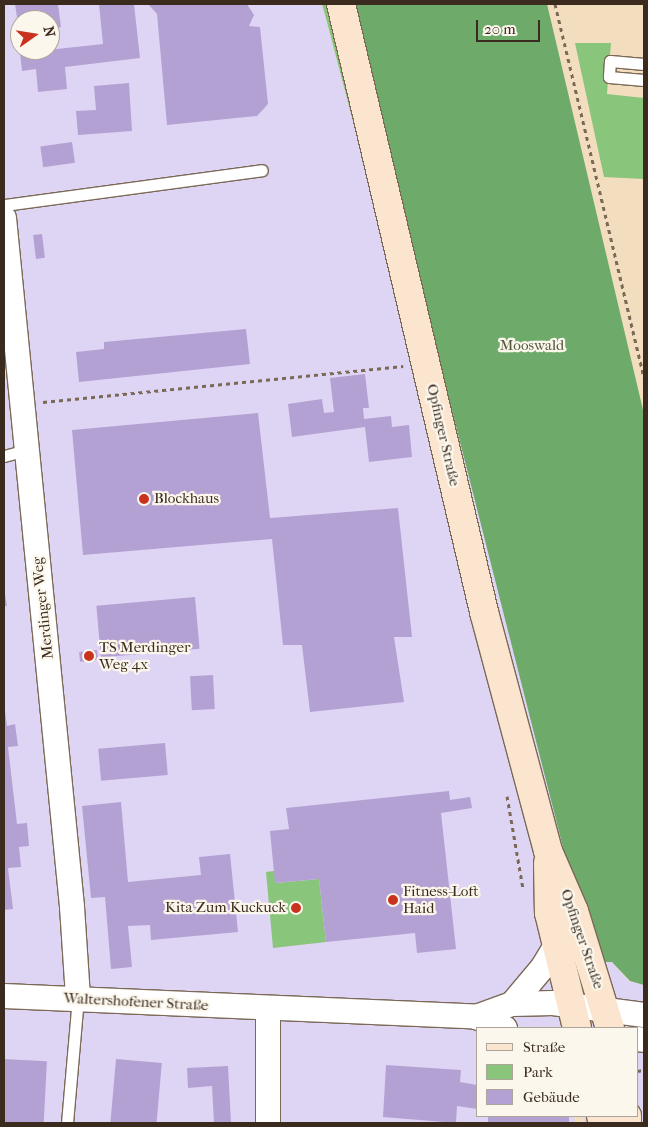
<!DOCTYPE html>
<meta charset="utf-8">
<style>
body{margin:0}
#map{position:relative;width:648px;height:1127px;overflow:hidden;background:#f3ddbf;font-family:"IM FELL French Canon",serif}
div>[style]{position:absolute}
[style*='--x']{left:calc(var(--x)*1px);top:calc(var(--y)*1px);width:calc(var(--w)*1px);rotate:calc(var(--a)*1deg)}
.built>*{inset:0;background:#ded5f5}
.green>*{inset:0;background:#89c57a}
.forest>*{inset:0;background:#6eaa6a}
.building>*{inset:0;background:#b4a1d3;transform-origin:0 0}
.path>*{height:3px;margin-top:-1.5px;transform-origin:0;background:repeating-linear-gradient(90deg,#7b6956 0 4px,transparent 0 8px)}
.roads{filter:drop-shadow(1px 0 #7b6956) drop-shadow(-1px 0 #7b6956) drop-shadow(0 1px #7b6956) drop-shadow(0 -1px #7b6956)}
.service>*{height:11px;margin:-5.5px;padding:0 5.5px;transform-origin:5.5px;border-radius:5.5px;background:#fff}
.minor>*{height:24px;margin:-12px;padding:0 12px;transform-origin:12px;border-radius:12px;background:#fff}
.secondary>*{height:28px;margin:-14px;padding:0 14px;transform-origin:14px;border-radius:14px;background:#fbe5cf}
.dots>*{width:14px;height:14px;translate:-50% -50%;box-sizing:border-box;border:2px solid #fbf7ec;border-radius:50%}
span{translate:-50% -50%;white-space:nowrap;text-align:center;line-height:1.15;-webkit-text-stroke:4.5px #fbf7ec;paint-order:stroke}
.park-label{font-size:15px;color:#52583a}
.street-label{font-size:15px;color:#3b2a1e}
.poi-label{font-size:15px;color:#3b2a1e}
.left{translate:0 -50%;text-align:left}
.right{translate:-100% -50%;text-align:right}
.frame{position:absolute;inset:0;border:5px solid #3b2a1e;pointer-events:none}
.legend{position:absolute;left:476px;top:1027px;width:162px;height:90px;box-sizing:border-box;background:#fbf7ec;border:1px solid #aea59a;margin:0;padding:6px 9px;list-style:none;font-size:15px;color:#3b2a1e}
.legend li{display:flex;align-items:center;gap:10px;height:25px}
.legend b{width:25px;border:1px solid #aea59a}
.north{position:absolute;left:10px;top:10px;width:50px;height:50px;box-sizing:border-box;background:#fbf7ec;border:1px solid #aea59a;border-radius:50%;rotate:77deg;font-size:14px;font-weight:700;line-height:20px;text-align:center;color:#3b2a1e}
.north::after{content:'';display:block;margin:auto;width:18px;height:22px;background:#c8321e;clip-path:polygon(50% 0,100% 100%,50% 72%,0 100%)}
.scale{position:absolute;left:476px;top:20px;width:64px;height:22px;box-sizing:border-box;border:2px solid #3b2a1e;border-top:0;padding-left:6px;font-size:15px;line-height:18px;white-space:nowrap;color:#3b2a1e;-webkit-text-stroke:4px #fbf7ec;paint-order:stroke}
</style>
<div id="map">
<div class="built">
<i style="clip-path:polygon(evenodd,4px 4px,322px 4px,373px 197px,330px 4px,356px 4px,443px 375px,612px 962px,629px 981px,644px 985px,644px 1123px,585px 1123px,583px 1116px,637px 1116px,637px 1028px,477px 1028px,477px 1116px,574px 1116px,575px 1123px,4px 1123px,4px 4px,20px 20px,50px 20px,50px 50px,20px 50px,20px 20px)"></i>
</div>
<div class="green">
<i style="clip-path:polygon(322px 4px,330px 4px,373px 198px,327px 22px)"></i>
<i style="clip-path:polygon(575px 43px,611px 43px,607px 94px,644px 98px,644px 179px,604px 177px)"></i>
<i style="clip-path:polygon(274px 871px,276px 883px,319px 879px,326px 942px,273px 948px,266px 872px)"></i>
</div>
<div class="forest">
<i style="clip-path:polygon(356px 4px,547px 4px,644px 414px,644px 985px,630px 981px,612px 962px,601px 962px,567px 863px,443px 375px)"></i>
</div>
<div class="building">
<i style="clip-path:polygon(15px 4px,58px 4px,61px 27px,50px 29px,50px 20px,20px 20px,19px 31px)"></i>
<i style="clip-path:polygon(99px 4px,134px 4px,140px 58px,65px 67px,67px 89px,38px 92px,36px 69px,22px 71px,20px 53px,103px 44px)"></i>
<i style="clip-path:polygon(148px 4px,247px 4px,254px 15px,249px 26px,260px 27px,268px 104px,257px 116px,167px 125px,157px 14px)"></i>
<i style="clip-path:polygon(129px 83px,132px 131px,78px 135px,76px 111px,96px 110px,94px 86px)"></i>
<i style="left:72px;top:142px;width:21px;height:32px;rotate:82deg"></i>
<i style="left:42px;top:234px;width:24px;height:9px;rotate:83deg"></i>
<i style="clip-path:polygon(246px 329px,250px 364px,79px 382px,76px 352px,104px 349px,104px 342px)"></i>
<i style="clip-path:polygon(365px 374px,369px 408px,363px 408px,364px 419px,391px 416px,392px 427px,409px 425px,412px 457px,369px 462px,365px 427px,292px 437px,288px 404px,322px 399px,324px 413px,334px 412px,330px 378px)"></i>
<i style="clip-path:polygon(258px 413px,270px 518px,398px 508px,412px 637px,394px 637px,404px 702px,310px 712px,302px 645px,283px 645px,272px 539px,83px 555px,72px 430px)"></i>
<i style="clip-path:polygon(4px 589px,7px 606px,4px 606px)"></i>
<i style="left:195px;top:597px;width:52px;height:99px;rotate:85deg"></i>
<i style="left:97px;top:650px;width:10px;height:18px;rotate:84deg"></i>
<i style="left:213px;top:675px;width:34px;height:23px;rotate:87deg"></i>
<i style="clip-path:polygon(5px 711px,7px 726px,15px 724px,18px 746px,8px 747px,17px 824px,27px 823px,29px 846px,19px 847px,21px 867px,8px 868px,13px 909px,4px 910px)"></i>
<i style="left:165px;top:743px;width:32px;height:67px;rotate:85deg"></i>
<i style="clip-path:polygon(449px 791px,450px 800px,470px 797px,472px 808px,441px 813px,456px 949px,417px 953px,415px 933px,326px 942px,319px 879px,275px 883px,270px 831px,289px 829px,286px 808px)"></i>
<i style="clip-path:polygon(121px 802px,128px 882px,201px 875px,199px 857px,230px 854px,238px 932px,151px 940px,150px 925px,128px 926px,132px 967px,111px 969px,105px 897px,91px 898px,82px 806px)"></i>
<i style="left:4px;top:1059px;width:43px;height:64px;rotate:3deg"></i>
<i style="left:116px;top:1059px;width:46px;height:64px;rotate:5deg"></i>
<i style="clip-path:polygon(386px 1065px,461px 1070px,460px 1082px,477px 1085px,477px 1109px,457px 1106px,456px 1123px,383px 1117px)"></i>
<i style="clip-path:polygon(228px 1066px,231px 1123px,214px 1123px,212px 1086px,188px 1088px,187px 1068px)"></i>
<i style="left:488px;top:1116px;width:81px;height:7px"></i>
</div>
<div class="path">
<i style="--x:555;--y:4;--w:384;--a:76.6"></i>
<i style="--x:43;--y:402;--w:362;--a:-5.7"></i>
<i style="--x:507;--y:796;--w:94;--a:80.2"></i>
<i style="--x:637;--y:1071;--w:7;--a:-8"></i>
</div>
<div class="roads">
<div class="service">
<i style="--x:644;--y:64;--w:34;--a:-175"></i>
<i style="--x:610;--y:61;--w:16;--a:94"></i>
<i style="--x:609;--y:77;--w:35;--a:5"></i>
<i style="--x:4;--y:205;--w:260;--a:-7.7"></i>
<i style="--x:4;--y:456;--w:24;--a:-15"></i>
<i style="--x:67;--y:1123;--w:125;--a:-85"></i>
</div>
<div class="minor">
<i style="--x:4;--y:218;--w:692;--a:84.36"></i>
<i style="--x:72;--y:907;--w:91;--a:86.2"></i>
<i style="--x:4;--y:996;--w:472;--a:2.5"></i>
<i style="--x:476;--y:1017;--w:31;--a:21"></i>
<i style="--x:512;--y:1004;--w:48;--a:-50"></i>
<i style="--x:543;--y:967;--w:26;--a:-59"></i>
<i style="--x:476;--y:1017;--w:38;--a:-20"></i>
<i style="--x:512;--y:1004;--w:41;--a:-1.4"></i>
<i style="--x:553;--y:1003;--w:92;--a:7.5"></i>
<i style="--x:637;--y:1039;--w:7;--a:8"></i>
<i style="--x:268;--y:1123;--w:114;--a:-90"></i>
</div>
<div class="secondary">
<i style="--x:341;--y:4;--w:625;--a:76.76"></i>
<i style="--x:484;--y:612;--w:247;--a:75"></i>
<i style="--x:548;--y:851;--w:65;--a:66.6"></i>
<i style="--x:574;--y:911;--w:122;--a:72.9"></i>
<i style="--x:548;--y:863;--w:50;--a:88.9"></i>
<i style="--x:549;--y:913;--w:118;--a:76.3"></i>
<i style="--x:601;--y:1116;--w:7;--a:74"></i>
<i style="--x:627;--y:1116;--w:7;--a:90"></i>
</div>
</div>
<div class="dots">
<i style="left:144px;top:499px;background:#c8321e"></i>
<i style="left:89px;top:656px;background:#c8321e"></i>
<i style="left:393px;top:900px;background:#c8321e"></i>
<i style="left:296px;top:908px;background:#c8321e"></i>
</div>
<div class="park-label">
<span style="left:532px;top:346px">Mooswald</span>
</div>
<div class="street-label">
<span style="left:443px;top:435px;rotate:77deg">Opfinger Straße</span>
<span style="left:43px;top:608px;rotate:-96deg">Merdinger Weg</span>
<span style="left:582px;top:939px;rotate:71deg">Opfinger Straße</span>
<span style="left:136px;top:1002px;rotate:3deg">Waltershofener Straße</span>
</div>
<div class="poi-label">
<span class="left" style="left:154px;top:499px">Blockhaus</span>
<span class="left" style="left:99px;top:656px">TS Merdinger<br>Weg 4x</span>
<span class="left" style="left:403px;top:900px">Fitness-Loft<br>Haid</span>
<span class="right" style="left:286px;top:908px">Kita Zum Kuckuck</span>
</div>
<div class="frame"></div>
<ul class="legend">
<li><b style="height:6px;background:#fbe5cf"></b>Straße</li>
<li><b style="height:14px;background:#89c57a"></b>Park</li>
<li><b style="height:14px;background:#b4a1d3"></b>Gebäude</li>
</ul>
<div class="north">N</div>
<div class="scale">20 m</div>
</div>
